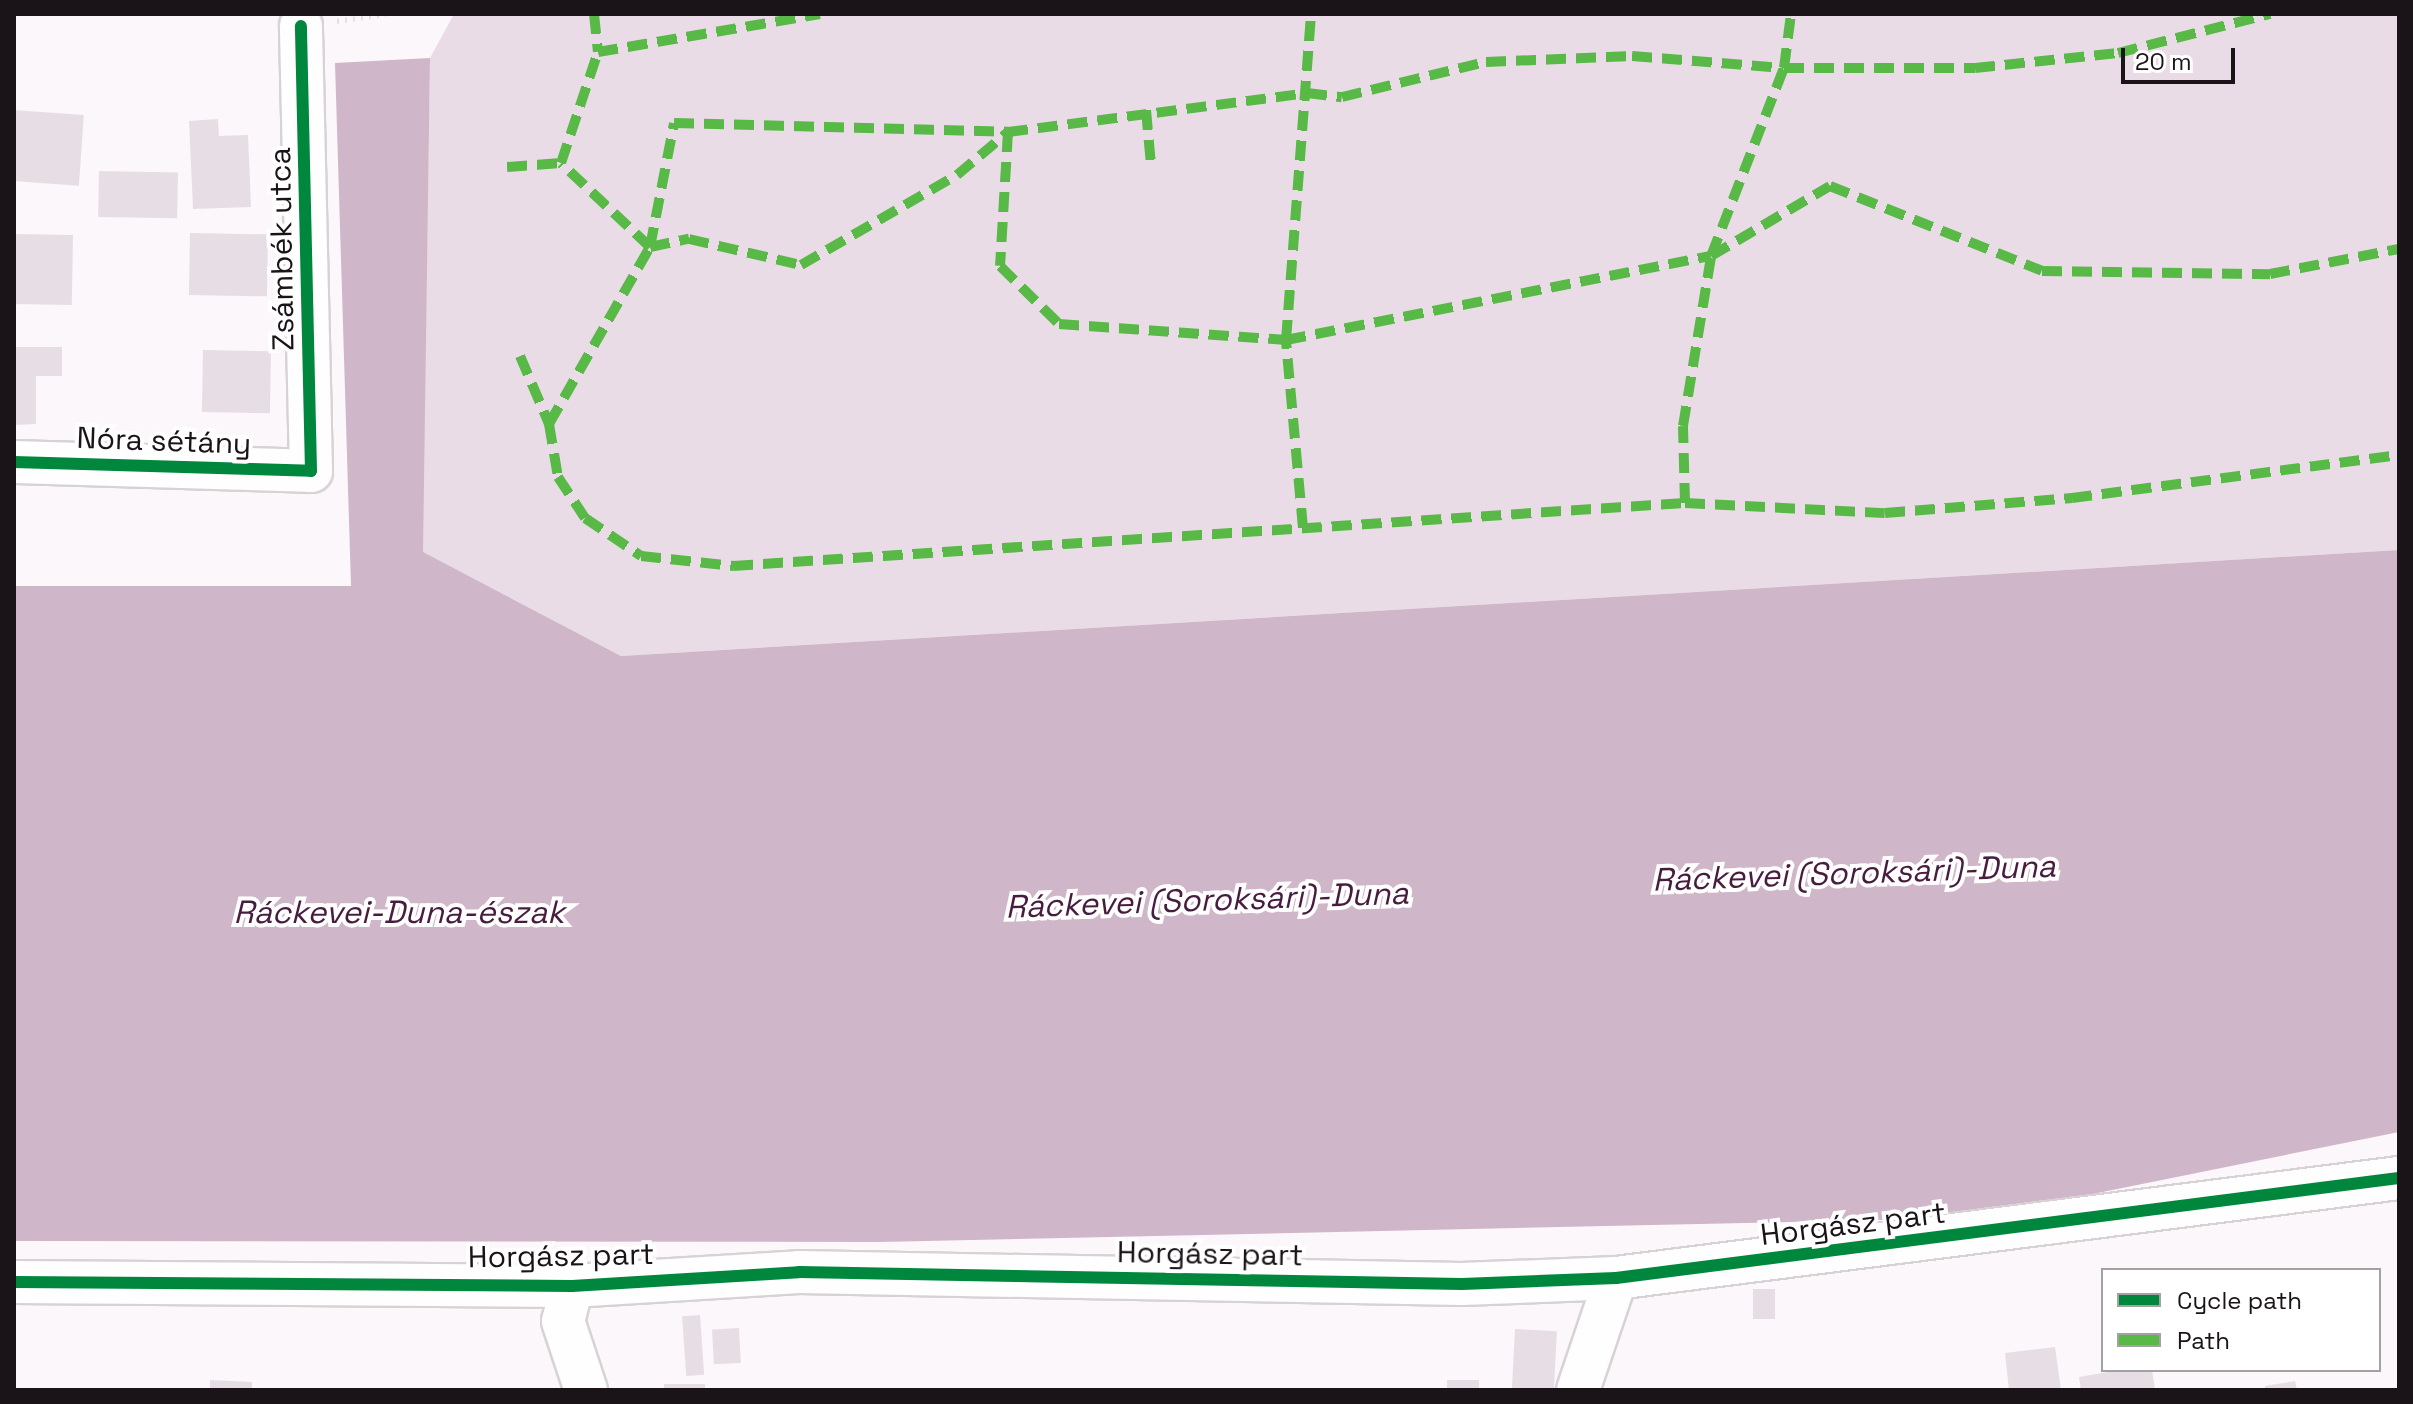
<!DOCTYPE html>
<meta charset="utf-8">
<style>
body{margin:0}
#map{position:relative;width:2413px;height:1404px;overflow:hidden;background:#fbf7fa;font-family:"Space Grotesk",sans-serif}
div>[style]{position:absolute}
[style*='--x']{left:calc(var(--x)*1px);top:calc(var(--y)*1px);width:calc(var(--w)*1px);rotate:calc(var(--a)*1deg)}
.green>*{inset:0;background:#eadce6}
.water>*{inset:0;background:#cfb6c8}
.building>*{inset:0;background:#e7dee5;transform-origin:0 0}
.path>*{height:5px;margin-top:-2.5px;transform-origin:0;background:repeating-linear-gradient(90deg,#e2e0e1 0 2px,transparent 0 8px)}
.roads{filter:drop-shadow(2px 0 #d8d2d6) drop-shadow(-2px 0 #d8d2d6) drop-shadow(0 2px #d8d2d6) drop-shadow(0 -2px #d8d2d6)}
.street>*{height:42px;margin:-21px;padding:0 21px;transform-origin:21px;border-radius:21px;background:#fefefe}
.quiet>*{height:10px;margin-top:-5px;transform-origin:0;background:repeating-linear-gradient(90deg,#58b947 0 20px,transparent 0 30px)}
.cycleway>*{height:12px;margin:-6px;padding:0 6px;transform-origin:6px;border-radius:6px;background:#00873e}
span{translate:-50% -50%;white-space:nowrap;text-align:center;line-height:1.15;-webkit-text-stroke:8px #fff;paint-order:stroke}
.street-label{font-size:30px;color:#1a1318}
.water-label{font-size:32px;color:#481c3e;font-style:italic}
.frame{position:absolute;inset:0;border:16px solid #1a1318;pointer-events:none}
.legend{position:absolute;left:2101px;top:1268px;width:280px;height:104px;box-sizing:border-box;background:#fff;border:2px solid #a3a1a3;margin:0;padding:10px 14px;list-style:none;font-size:24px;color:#1a1318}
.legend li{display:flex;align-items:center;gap:16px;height:40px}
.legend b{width:40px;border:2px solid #a3a1a3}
.scale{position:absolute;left:2121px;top:48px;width:114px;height:36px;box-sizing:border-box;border:4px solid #1a1318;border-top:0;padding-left:10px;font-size:24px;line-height:28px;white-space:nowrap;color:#1a1318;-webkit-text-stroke:6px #fff;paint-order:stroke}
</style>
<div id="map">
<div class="green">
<i style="clip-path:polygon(454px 14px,2399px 14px,2399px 550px,621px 656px,422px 552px,430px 58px)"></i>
</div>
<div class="water">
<i style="clip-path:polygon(430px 58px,423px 552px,621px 656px,2399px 550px,2399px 1132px,1974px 1218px,879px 1242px,14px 1241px,14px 586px,351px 586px,335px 63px)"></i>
</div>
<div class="building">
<i style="left:14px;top:110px;width:70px;height:71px;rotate:4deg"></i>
<i style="clip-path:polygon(218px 119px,219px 136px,248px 135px,251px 207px,193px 209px,189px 121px)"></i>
<i style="left:99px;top:171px;width:79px;height:46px;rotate:1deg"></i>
<i style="left:190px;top:233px;width:78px;height:62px;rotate:1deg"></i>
<i style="left:14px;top:234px;width:59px;height:70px;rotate:1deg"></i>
<i style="clip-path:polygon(14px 347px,62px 347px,62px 376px,36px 376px,36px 424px,14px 425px)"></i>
<i style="left:203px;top:350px;width:68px;height:62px;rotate:1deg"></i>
<i style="left:1753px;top:1289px;width:22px;height:30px"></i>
<i style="left:700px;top:1315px;width:60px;height:18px;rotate:86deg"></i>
<i style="left:739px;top:1328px;width:35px;height:27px;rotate:87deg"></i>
<i style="left:1515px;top:1329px;width:42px;height:61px;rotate:3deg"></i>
<i style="clip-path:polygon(2055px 1347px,2061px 1390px,2009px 1390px,2005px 1353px)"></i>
<i style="clip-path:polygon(2120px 1370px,2152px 1370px,2155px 1390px,2081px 1390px,2079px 1377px)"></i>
<i style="clip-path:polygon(210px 1380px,252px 1382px,252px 1390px,210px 1390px)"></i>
<i style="left:1447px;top:1380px;width:32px;height:10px"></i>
<i style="clip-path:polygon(2295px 1381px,2297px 1390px,2265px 1390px,2265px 1386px)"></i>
<i style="left:664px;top:1384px;width:41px;height:6px"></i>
</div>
<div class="path">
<i style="--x:337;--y:21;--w:49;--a:-8.3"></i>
<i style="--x:549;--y:424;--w:34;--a:17"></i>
<i style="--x:581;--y:434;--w:72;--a:31.9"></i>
<i style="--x:701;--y:626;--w:20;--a:-41"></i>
<i style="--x:716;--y:613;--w:50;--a:-70.1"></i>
</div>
<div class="roads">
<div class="street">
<i style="--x:14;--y:462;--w:297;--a:1.7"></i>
<i style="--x:311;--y:471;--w:445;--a:-91.3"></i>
<i style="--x:14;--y:1282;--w:558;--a:0.41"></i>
<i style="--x:572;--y:1286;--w:227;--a:-3.5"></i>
<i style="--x:799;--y:1272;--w:663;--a:1.04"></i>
<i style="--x:1462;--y:1284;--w:154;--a:-2.2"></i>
<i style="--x:1616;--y:1278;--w:789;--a:-7.28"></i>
<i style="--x:572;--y:1286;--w:36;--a:104"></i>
<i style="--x:563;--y:1321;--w:73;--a:71.6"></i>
<i style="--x:1578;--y:1390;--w:118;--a:-71.3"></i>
</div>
</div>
<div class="quiet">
<i style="--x:594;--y:14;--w:38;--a:84"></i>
<i style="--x:1146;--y:110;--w:55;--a:84.8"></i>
<i style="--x:507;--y:167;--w:54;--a:-4.2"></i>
<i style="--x:650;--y:247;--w:126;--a:-79"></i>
<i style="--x:674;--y:123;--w:334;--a:1.5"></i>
<i style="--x:1008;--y:132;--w:134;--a:93.4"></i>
<i style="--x:1000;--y:266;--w:83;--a:44.5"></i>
<i style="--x:1059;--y:324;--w:228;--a:4"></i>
<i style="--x:1286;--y:340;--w:433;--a:-11.2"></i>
<i style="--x:1711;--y:256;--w:138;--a:-30.5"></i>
<i style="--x:1830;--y:186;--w:228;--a:21.8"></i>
<i style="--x:2042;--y:271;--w:228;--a:0.8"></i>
<i style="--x:2270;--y:274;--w:131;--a:-11"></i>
<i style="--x:650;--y:247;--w:122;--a:-136.7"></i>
<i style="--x:561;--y:163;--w:117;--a:-71.6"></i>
<i style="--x:598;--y:52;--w:225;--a:-9.7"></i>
<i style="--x:520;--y:356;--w:74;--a:66.9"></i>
<i style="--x:549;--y:424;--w:54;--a:80.4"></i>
<i style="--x:558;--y:477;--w:49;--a:56.6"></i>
<i style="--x:585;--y:518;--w:68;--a:34.2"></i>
<i style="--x:641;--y:556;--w:93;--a:6.2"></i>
<i style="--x:733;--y:566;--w:954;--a:-3.79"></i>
<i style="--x:1685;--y:503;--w:200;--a:2.9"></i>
<i style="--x:1885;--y:513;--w:188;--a:-4.6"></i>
<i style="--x:2072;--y:498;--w:330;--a:-7.5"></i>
<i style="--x:549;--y:424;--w:204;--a:-60.3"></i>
<i style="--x:650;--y:247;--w:40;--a:-12"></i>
<i style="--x:689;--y:239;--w:115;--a:13.1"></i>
<i style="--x:801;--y:265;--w:180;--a:-30"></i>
<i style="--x:957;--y:175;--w:67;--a:-40.1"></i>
<i style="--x:1008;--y:132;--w:302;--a:-7.4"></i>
<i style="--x:1307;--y:93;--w:35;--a:7"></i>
<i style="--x:1342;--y:97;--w:148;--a:-13.7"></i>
<i style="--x:1486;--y:62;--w:146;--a:-2.4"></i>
<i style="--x:1632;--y:56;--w:152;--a:4.5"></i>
<i style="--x:1784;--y:68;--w:191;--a:0"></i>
<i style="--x:1975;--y:68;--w:144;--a:-6"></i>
<i style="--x:2118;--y:53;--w:157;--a:-14.4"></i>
<i style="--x:1685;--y:503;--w:77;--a:-91.5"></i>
<i style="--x:1683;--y:426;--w:172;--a:-80.6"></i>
<i style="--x:1711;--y:256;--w:202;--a:-68.8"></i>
<i style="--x:1784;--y:68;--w:54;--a:-82.6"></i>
<i style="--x:1303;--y:528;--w:189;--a:-95.2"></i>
<i style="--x:1286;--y:340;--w:327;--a:-85.6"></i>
</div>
<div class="cycleway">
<i style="--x:14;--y:462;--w:297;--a:1.7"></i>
<i style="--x:311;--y:471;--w:445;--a:-91.3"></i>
<i style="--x:14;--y:1282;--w:558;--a:0.41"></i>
<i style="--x:572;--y:1286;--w:227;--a:-3.5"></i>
<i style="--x:799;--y:1272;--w:663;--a:1.04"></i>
<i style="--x:1462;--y:1284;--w:154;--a:-2.2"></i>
<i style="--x:1616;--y:1278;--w:789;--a:-7.28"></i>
</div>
<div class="street-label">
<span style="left:282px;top:249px;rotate:-91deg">Zsámbék utca</span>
<span style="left:164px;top:441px;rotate:2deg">Nóra sétány</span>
<span style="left:1853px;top:1224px;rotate:-7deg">Horgász part</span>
<span style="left:1210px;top:1254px;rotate:1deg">Horgász part</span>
<span style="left:561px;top:1256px;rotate:-1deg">Horgász part</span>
</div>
<div class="water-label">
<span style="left:1854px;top:873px;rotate:-2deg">Ráckevei (Soroksári)-Duna</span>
<span style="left:1207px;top:900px;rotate:-2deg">Ráckevei (Soroksári)-Duna</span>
<span style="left:399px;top:912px">Ráckevei-Duna-észak</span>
</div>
<div class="frame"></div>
<ul class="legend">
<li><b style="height:10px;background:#00873e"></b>Cycle path</li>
<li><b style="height:10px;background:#58b947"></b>Path</li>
</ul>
<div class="scale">20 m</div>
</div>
